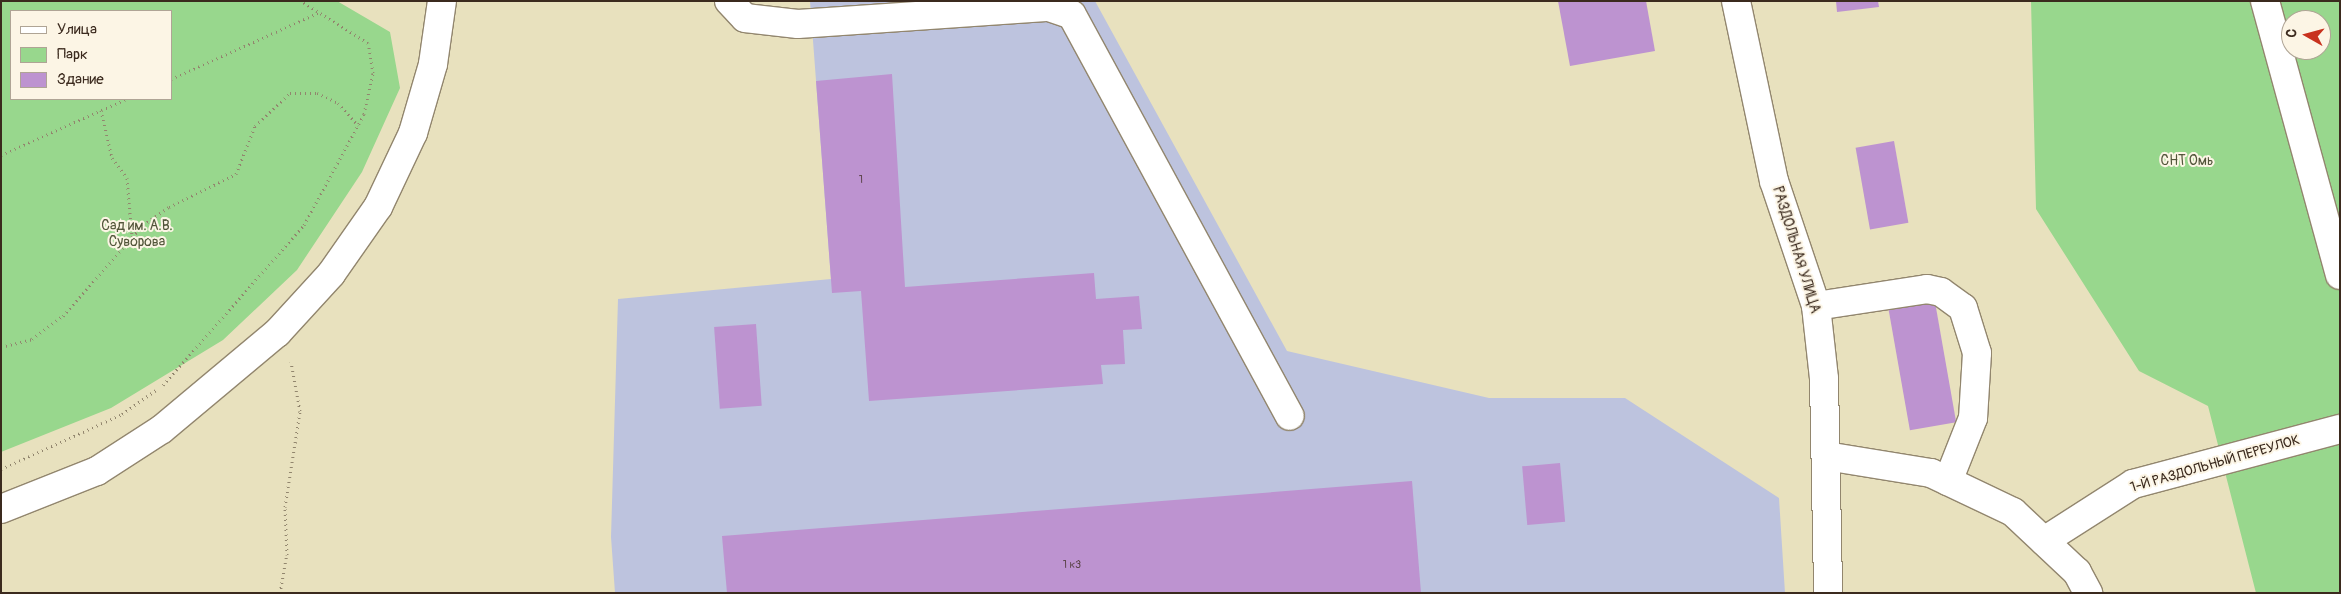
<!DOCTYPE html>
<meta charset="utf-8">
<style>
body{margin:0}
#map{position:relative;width:2341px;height:594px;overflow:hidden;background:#e8e1be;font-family:Pangolin,sans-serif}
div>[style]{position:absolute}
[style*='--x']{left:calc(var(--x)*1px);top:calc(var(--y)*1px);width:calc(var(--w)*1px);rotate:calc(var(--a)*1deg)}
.industrial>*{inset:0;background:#bdc3de}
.green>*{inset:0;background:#98d78d}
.building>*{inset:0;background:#bd93d0;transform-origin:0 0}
.path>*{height:3px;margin-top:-1.5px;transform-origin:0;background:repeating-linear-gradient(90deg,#92866e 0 1px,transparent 0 5px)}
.roads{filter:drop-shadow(1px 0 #92866e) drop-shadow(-1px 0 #92866e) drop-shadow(0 1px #92866e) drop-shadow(0 -1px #92866e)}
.minor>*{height:28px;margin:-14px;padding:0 14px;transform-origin:14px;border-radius:14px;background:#fff}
span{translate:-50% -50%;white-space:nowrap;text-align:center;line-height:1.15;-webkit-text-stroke:4px #fcf5e5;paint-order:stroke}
.number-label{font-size:11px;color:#5c444a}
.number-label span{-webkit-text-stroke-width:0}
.park-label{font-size:14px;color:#52553a}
.street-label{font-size:14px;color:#3b2a1e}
.frame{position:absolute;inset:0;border:2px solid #3b2a1e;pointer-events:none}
.legend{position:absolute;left:10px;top:10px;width:162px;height:90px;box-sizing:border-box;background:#fcf5e5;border:1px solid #afa495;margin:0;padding:6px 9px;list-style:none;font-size:15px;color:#3b2a1e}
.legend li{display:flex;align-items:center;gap:10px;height:25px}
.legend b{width:25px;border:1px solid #afa495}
.north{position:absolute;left:2281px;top:10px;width:50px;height:50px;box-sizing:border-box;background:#fcf5e5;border:1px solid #afa495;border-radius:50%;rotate:277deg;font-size:14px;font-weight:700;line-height:20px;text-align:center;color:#3b2a1e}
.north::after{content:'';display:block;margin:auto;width:18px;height:22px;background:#c8321e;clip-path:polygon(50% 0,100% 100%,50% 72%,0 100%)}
</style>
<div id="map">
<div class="industrial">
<i style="clip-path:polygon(810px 1px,1095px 1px,1287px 351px,1489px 398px,1625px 398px,1779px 498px,1785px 593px,615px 593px,611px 537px,618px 299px,831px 279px)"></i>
</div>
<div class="green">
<i style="clip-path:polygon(evenodd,1px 1px,337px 1px,390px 32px,400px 88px,362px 172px,297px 270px,223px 340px,111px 408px,1px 452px,1px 1px,11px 11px,171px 11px,171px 99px,11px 99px,11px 11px)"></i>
<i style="clip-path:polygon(evenodd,2031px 1px,2340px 1px,2340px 593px,2256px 593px,2208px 406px,2139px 371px,2036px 209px,2031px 1px,2291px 20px,2321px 20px,2321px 50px,2291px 50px,2291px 20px)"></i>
</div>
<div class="building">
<i style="clip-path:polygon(1558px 1px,1646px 1px,1655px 51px,1570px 66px)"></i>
<i style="clip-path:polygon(1836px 1px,1878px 1px,1879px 7px,1837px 12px)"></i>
<i style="clip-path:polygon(892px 74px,905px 287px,1094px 273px,1096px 299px,1139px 296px,1142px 329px,1123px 330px,1125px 364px,1101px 365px,1103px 384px,869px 401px,861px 291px,832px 293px,816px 81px)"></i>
<i style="left:1894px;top:141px;width:83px;height:39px;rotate:80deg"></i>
<i style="left:1935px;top:302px;width:122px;height:47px;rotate:80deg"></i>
<i style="left:756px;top:324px;width:82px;height:42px;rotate:86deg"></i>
<i style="left:1560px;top:463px;width:59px;height:38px;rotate:85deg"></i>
<i style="clip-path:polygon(1412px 481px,1421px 593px,727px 593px,722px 536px)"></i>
</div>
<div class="path">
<i style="--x:171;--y:79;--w:163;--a:-24.2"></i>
<i style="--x:101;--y:110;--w:49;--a:77.1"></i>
<i style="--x:112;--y:158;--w:25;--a:53"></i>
<i style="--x:127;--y:178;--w:58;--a:85.1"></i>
<i style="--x:1;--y:155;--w:137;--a:-24.1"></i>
<i style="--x:1;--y:347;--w:32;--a:-14"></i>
<i style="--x:32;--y:339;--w:39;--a:-37"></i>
<i style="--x:63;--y:316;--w:121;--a:-48.7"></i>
<i style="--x:143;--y:225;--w:32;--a:-35"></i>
<i style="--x:169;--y:207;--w:75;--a:-26.2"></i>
<i style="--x:236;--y:174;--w:52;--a:-68.4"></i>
<i style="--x:255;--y:126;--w:48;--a:-43.3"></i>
<i style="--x:290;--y:93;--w:27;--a:0"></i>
<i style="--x:317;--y:93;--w:23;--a:25"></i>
<i style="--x:338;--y:103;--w:30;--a:48"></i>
<i style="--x:163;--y:385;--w:213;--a:-48.6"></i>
<i style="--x:304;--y:225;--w:126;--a:-61.6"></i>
<i style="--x:364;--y:114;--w:42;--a:-77.6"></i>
<i style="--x:373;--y:73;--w:30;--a:-99"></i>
<i style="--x:368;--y:43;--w:79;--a:-147.9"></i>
<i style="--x:1;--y:469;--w:133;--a:-24.4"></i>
<i style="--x:122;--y:414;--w:42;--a:-35.2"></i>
<i style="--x:280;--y:593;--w:39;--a:-80"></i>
<i style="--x:287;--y:555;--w:48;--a:-92.4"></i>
<i style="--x:285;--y:507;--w:97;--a:-81.1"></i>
<i style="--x:300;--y:411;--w:50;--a:-100.4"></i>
</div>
<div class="roads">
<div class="minor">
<i style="--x:729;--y:1;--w:23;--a:47"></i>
<i style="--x:745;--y:18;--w:53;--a:6.5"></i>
<i style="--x:798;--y:24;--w:252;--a:-3.9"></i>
<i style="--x:1049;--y:7;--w:24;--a:19"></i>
<i style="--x:1072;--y:15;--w:456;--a:61.5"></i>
<i style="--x:1736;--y:1;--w:184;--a:78.1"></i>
<i style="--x:1774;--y:181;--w:132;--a:71.4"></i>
<i style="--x:1816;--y:306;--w:73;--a:83.7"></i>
<i style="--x:1824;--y:379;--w:214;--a:88.9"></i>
<i style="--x:2265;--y:1;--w:284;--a:74.7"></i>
<i style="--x:1816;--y:306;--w:112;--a:-8.7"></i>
<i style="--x:1927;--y:289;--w:14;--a:12"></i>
<i style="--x:1941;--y:292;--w:27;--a:36"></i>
<i style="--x:1963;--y:308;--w:47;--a:72.7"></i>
<i style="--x:1977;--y:353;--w:65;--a:93.5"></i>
<i style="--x:1973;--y:418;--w:68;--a:111.6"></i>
<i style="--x:1826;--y:456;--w:106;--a:9.2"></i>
<i style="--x:1931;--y:473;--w:91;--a:25.4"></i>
<i style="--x:2013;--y:512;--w:88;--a:43.2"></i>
<i style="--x:2077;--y:572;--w:24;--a:62"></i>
<i style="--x:1;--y:509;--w:103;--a:-21.6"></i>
<i style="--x:97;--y:471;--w:77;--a:-32.9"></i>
<i style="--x:162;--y:429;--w:150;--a:-39.9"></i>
<i style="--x:277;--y:333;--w:80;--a:-47.5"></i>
<i style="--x:331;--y:274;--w:82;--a:-55"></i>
<i style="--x:378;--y:207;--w:82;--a:-64.7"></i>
<i style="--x:413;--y:133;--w:72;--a:-73.8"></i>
<i style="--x:433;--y:64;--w:64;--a:-81.9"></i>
<i style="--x:2044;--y:541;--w:106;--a:-32.6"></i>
<i style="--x:2133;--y:484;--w:214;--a:-14.9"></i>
</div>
</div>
<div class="number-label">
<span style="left:861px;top:180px">1</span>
<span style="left:1072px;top:565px">1 к3</span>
</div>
<div class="park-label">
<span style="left:2187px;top:161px">СНТ Омь</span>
<span style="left:137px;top:234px">Сад им. А.В.<br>Суворова</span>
</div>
<div class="street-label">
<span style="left:1796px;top:250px;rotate:73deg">РАЗДОЛЬНАЯ УЛИЦА</span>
<span style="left:2215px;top:464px;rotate:-16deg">1-Й РАЗДОЛЬНЫЙ ПЕРЕУЛОК</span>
</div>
<div class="frame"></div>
<ul class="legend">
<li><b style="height:6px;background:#fff"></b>Улица</li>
<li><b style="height:14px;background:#98d78d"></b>Парк</li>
<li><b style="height:14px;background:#bd93d0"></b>Здание</li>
</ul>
<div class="north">С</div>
</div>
